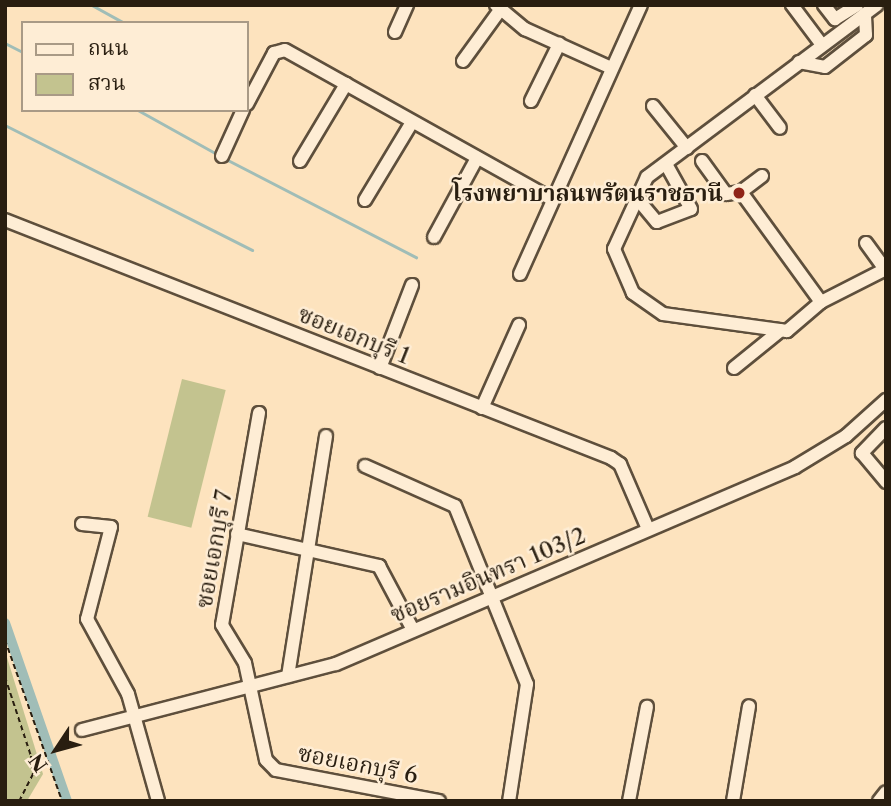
<!DOCTYPE html>
<meta charset="utf-8">
<style>
body{margin:0}
#map{position:relative;width:891px;height:806px;overflow:hidden;background:#fde3be;font-family:"Libre Caslon Text","Noto Serif Thai",serif}
div>[style]{position:absolute}
[style*='--x']{left:calc(var(--x)*1px);top:calc(var(--y)*1px);width:calc(var(--w)*1px);rotate:calc(var(--a)*1deg)}
.green>*{inset:0;background:#c3c38f;transform-origin:0 0}
.stream>*{height:2.5px;margin:-1.25px;padding:0 1.25px;transform-origin:1.25px;border-radius:1.25px;background:#a0bdb7}
.canal>*{height:10px;margin:-5px;padding:0 5px;transform-origin:5px;border-radius:5px;background:#a0bdb7}
.path>*{height:2px;margin-top:-1px;transform-origin:0;background:repeating-linear-gradient(90deg,#291e10 0 5px,transparent 0 8.5px)}
.roads{filter:drop-shadow(2px 0 #5e4f3c) drop-shadow(-2px 0 #5e4f3c) drop-shadow(0 2px #5e4f3c) drop-shadow(0 -2px #5e4f3c)}
.minor>*{height:12px;margin:-6px;padding:0 6px;transform-origin:6px;border-radius:6px;background:#feedd5}
.dots>*{width:19px;height:19px;translate:-50% -50%;box-sizing:border-box;border:4px solid #feedd5;border-radius:50%}
span{translate:-50% -50%;white-space:nowrap;text-align:center;line-height:1.15;-webkit-text-stroke:5px #feedd5;paint-order:stroke}
.poi-label{font-size:23px;color:#291e10;font-weight:700}
.right{translate:-100% -50%;text-align:right}
.street-label{font-size:23px;color:#291e10}
.frame{position:absolute;inset:0;border:7px solid #291e10;pointer-events:none}
.legend{position:absolute;left:21px;top:21px;width:228px;height:91px;box-sizing:border-box;background:#feedd5;border:2px solid #a99a86;margin:0;padding:9px 12px;list-style:none;font-size:21px;color:#291e10}
.legend li{display:flex;align-items:center;gap:14px;height:35px}
.legend b{width:35px;border:2px solid #a99a86}
.north{position:absolute;left:21px;top:715px;width:70px;height:70px;-webkit-text-stroke:5px #feedd5;paint-order:stroke;rotate:234deg;font-size:19px;font-weight:700;line-height:28px;text-align:center;color:#291e10}
.north::after{content:'';display:block;margin:auto;width:24px;height:32px;background:#291e10;clip-path:polygon(50% 0,100% 100%,50% 72%,0 100%)}
</style>
<div id="map">
<div class="green">
<i style="left:182px;top:379px;width:45px;height:142px;rotate:14deg"></i>
<i style="clip-path:polygon(5px 651px,43px 774px,27px 801px,5px 801px)"></i>
</div>
<div class="stream">
<i style="--x:92;--y:5;--w:37;--a:29"></i>
<i style="--x:5;--y:43;--w:20;--a:27"></i>
<i style="--x:138;--y:110;--w:90;--a:29.1"></i>
<i style="--x:5;--y:125;--w:277;--a:26.8"></i>
<i style="--x:226;--y:159;--w:214;--a:27.3"></i>
</div>
<div class="canal">
<i style="--x:5;--y:623;--w:188;--a:70.8"></i>
</div>
<div class="path">
<i style="--x:5;--y:640;--w:171;--a:70.5"></i>
<i style="--x:5;--y:677;--w:83;--a:71.8"></i>
<i style="--x:31;--y:756;--w:18;--a:84"></i>
<i style="--x:33;--y:774;--w:30;--a:117"></i>
</div>
<div class="roads">
<div class="minor">
<i style="--x:496;--y:5;--w:38;--a:40"></i>
<i style="--x:525;--y:29;--w:92;--a:24.3"></i>
<i style="--x:792;--y:5;--w:50;--a:53.1"></i>
<i style="--x:824;--y:5;--w:18;--a:52"></i>
<i style="--x:835;--y:19;--w:26;--a:-32"></i>
<i style="--x:395;--y:32;--w:30;--a:-66"></i>
<i style="--x:463;--y:61;--w:63;--a:-54"></i>
<i style="--x:799;--y:62;--w:26;--a:11"></i>
<i style="--x:825;--y:67;--w:52;--a:-38"></i>
<i style="--x:866;--y:35;--w:21;--a:-93"></i>
<i style="--x:755;--y:95;--w:41;--a:52.9"></i>
<i style="--x:531;--y:101;--w:64;--a:-63.8"></i>
<i style="--x:247;--y:104;--w:58;--a:-62.1"></i>
<i style="--x:274;--y:53;--w:11;--a:-15"></i>
<i style="--x:285;--y:50;--w:304;--a:29.2"></i>
<i style="--x:653;--y:106;--w:54;--a:51"></i>
<i style="--x:222;--y:156;--w:51;--a:-65.5"></i>
<i style="--x:300;--y:161;--w:90;--a:-59.1"></i>
<i style="--x:702;--y:161;--w:41;--a:54"></i>
<i style="--x:726;--y:194;--w:15;--a:-8"></i>
<i style="--x:762;--y:176;--w:26;--a:143"></i>
<i style="--x:741;--y:192;--w:136;--a:54"></i>
<i style="--x:821;--y:302;--w:73;--a:-26.9"></i>
<i style="--x:635;--y:196;--w:34;--a:50"></i>
<i style="--x:657;--y:222;--w:36;--a:-21"></i>
<i style="--x:691;--y:209;--w:51;--a:-119.1"></i>
<i style="--x:365;--y:200;--w:91;--a:-58.9"></i>
<i style="--x:5;--y:220;--w:651;--a:21.44"></i>
<i style="--x:611;--y:458;--w:11;--a:34"></i>
<i style="--x:620;--y:464;--w:71;--a:66.7"></i>
<i style="--x:434;--y:237;--w:90;--a:-61.4"></i>
<i style="--x:866;--y:243;--w:32;--a:54"></i>
<i style="--x:520;--y:274;--w:295;--a:-65.8"></i>
<i style="--x:821;--y:302;--w:45;--a:139.5"></i>
<i style="--x:787;--y:331;--w:125;--a:-172.2"></i>
<i style="--x:663;--y:314;--w:37;--a:-145"></i>
<i style="--x:633;--y:293;--w:48;--a:-113.4"></i>
<i style="--x:614;--y:249;--w:79;--a:-65.4"></i>
<i style="--x:647;--y:177;--w:287;--a:-36.8"></i>
<i style="--x:380;--y:368;--w:89;--a:-68.9"></i>
<i style="--x:734;--y:368;--w:60;--a:-39"></i>
<i style="--x:482;--y:408;--w:91;--a:-66"></i>
<i style="--x:259;--y:413;--w:215;--a:99.9"></i>
<i style="--x:222;--y:625;--w:44;--a:58.8"></i>
<i style="--x:245;--y:663;--w:99;--a:77.8"></i>
<i style="--x:266;--y:760;--w:14;--a:45"></i>
<i style="--x:276;--y:770;--w:166;--a:10.8"></i>
<i style="--x:886;--y:428;--w:35;--a:134"></i>
<i style="--x:862;--y:453;--w:38;--a:50"></i>
<i style="--x:365;--y:466;--w:98;--a:24"></i>
<i style="--x:455;--y:506;--w:192;--a:68"></i>
<i style="--x:527;--y:684;--w:118;--a:98.7"></i>
<i style="--x:82;--y:524;--w:29;--a:6"></i>
<i style="--x:111;--y:527;--w:95;--a:104.6"></i>
<i style="--x:87;--y:619;--w:85;--a:61.3"></i>
<i style="--x:128;--y:694;--w:111;--a:74.3"></i>
<i style="--x:237;--y:534;--w:146;--a:12.7"></i>
<i style="--x:379;--y:566;--w:72;--a:62"></i>
<i style="--x:288;--y:676;--w:243;--a:-81"></i>
<i style="--x:82;--y:730;--w:262;--a:-14.6"></i>
<i style="--x:336;--y:664;--w:499;--a:-23.2"></i>
<i style="--x:795;--y:467;--w:60;--a:-31.3"></i>
<i style="--x:846;--y:436;--w:54;--a:-42"></i>
<i style="--x:629;--y:801;--w:96;--a:-79.2"></i>
<i style="--x:733;--y:801;--w:96;--a:-80.4"></i>
<i style="--x:879;--y:801;--w:11;--a:-52"></i>
</div>
</div>
<div class="dots">
<i style="left:739px;top:193px;background:#8f2418"></i>
</div>
<div class="poi-label">
<span class="right" style="left:723px;top:193px">โรงพยาบาลนพรัตนราชธานี</span>
</div>
<div class="street-label">
<span style="left:354px;top:335px;rotate:22deg">ซอยเอกบุรี 1</span>
<span style="left:214px;top:549px;rotate:-80deg">ซอยเอกบุรี 7</span>
<span style="left:488px;top:575px;rotate:-23deg">ซอยรามอินทรา 103/2</span>
<span style="left:358px;top:764px;rotate:11deg">ซอยเอกบุรี 6</span>
</div>
<div class="frame"></div>
<ul class="legend">
<li><b style="height:9px;background:#feedd5"></b>ถนน</li>
<li><b style="height:19px;background:#c3c38f"></b>สวน</li>
</ul>
<div class="north">N</div>
</div>
